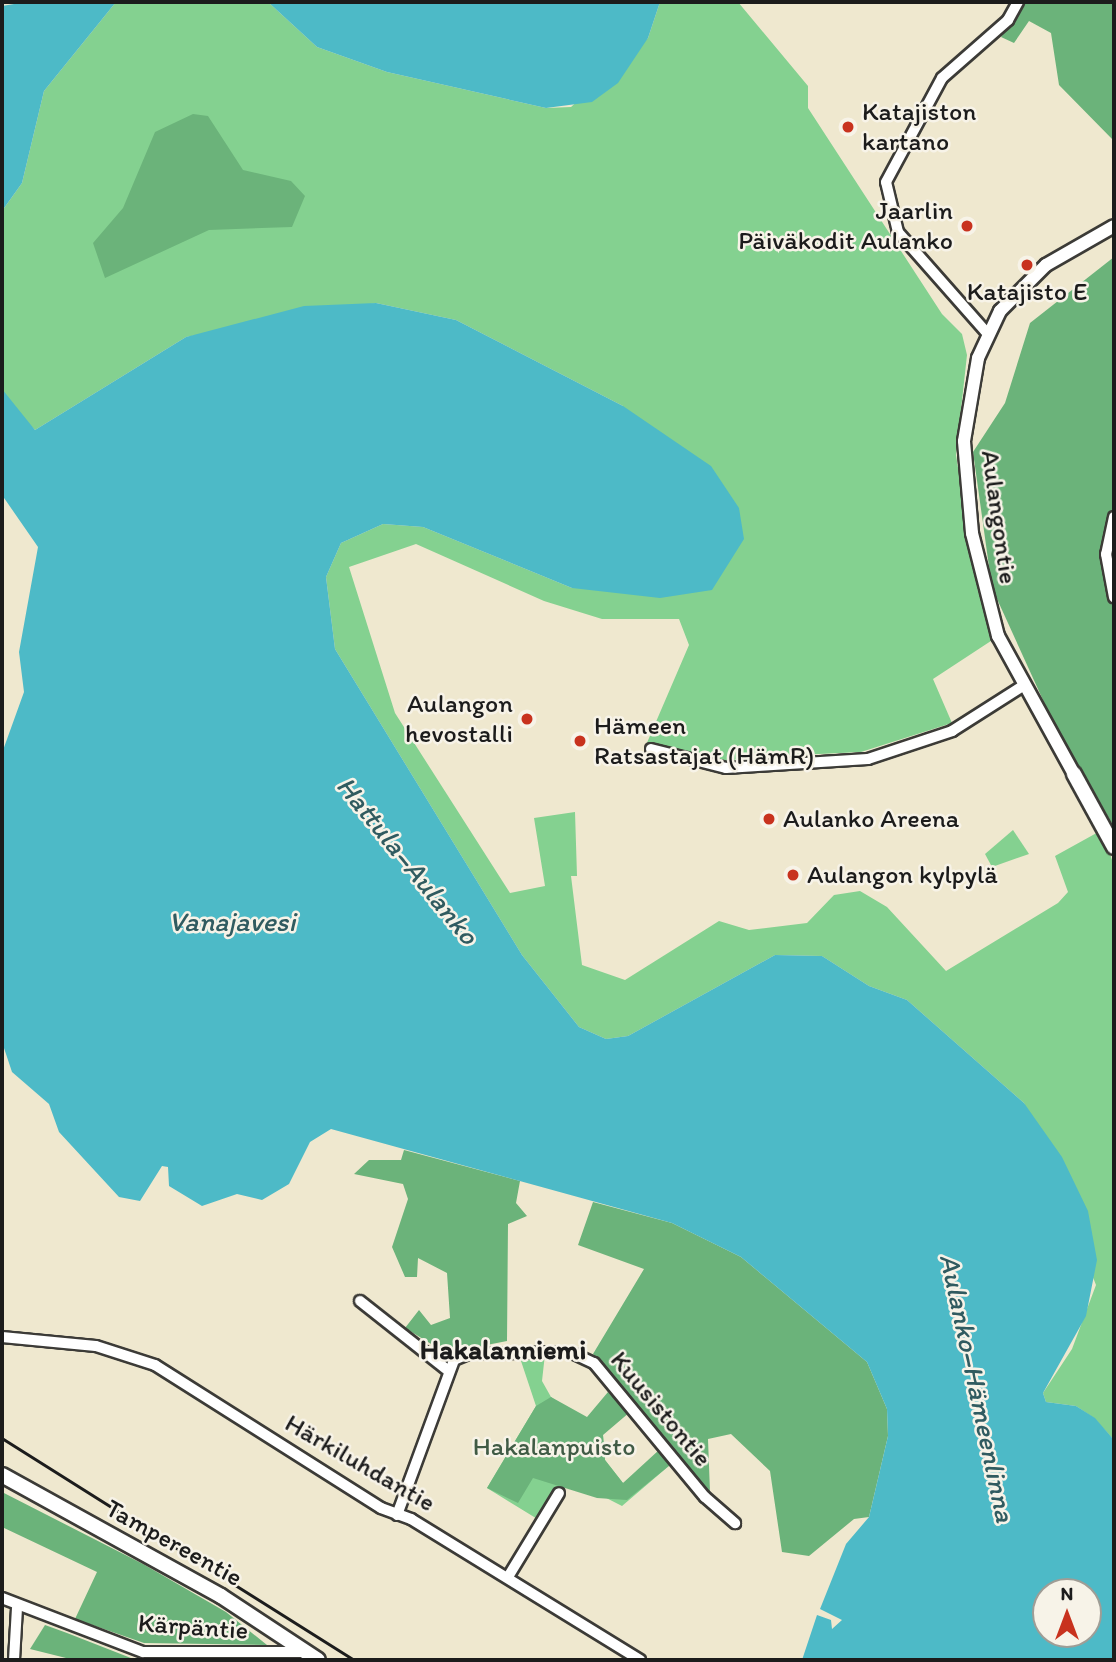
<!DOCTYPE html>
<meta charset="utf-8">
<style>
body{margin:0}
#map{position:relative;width:1116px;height:1662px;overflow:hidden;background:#efe8cf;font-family:Itim,sans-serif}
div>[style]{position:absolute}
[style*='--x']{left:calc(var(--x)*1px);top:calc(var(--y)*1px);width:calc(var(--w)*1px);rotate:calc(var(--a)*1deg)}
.green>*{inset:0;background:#84d190}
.forest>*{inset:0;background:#6bb37a}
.water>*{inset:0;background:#4dbac7}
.roads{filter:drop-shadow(2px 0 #3c3b37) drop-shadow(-2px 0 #3c3b37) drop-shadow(0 2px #3c3b37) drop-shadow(0 -2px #3c3b37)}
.minor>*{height:10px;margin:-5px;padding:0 5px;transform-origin:5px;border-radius:5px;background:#fff}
.tertiary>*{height:12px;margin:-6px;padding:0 6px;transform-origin:6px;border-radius:6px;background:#fff}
.secondary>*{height:14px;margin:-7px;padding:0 7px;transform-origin:7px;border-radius:7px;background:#fff}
.rail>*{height:2.5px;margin:-1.25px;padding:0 1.25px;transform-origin:1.25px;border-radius:1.25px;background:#1c1c1c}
.dots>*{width:19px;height:19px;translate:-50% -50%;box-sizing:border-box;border:4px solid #f7f3e8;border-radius:50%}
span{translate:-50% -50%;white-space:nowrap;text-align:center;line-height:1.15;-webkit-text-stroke:5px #f7f3e8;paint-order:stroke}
.poi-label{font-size:26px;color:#1c1c1c}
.left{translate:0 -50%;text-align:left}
.right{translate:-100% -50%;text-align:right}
.street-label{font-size:26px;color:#1c1c1c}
.park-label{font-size:26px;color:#405b45}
.water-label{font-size:28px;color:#305b60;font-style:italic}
.neighbourhood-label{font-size:28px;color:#1c1c1c;font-weight:700}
.frame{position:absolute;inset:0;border:4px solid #1c1c1c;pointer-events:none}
.north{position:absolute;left:1032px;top:1578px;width:70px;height:70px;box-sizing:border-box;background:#f7f3e8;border:2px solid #9f9d96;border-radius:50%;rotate:0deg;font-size:19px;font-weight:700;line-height:28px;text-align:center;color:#1c1c1c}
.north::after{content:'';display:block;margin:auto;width:24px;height:32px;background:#c8321e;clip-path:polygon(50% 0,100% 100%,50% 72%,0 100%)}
</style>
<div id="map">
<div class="green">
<i style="clip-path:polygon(116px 2px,268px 2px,317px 47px,387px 72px,546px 108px,571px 107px,648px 38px,660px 2px,738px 2px,808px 86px,808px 108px,942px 314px,962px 334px,967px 355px,956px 455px,978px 591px,997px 637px,933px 679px,952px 723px,861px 752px,737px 758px,731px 764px,646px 745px,689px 645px,679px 619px,602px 619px,544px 601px,416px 544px,349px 567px,395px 713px,510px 893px,545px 886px,534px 818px,575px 812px,577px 876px,571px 876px,582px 965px,625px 980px,719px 921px,749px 930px,807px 923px,834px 895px,860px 891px,887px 907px,946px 971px,1058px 903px,1068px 892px,1055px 856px,1102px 830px,1114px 866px,1114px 1440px,1094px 1418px,1076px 1406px,1046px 1402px,1043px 1393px,1072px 1349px,1096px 1285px,1024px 1103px,907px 1000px,869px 986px,822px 956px,775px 955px,628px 1036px,606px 1039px,579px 1027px,522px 955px,335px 649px,326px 577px,341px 543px,383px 524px,423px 527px,572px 588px,623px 406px,456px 320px,376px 303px,186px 337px,35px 430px,9px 403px,2px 389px,2px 211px,22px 183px,44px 91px)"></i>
<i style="clip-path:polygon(1013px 830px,1029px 854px,992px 867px,985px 854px)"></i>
<i style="clip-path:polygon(545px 1354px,542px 1381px,551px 1397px,603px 1435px,605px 1460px,623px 1483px,670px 1465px,622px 1506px,571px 1480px,539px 1520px,487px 1488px,536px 1406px,519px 1355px)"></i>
</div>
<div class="forest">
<i style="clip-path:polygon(1024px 2px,1114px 2px,1114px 141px,1059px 85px,1051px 33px,1029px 21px,1014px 43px,1001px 37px)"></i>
<i style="clip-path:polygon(193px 114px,208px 116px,243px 170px,291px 181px,305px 196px,292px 227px,209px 230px,105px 278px,93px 243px,123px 208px,155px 132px)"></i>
<i style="clip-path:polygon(1114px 257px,1114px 827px,1053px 722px,992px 588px,973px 452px,1005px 403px,1030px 323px)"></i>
<i style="clip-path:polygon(404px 1150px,520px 1181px,516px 1203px,527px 1216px,508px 1224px,507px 1341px,446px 1353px,405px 1328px,419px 1310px,431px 1325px,450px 1318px,447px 1273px,418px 1258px,417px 1277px,405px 1277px,392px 1247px,408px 1199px,403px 1184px,354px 1174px,369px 1160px,401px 1160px)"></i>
<i style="clip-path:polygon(593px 1202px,672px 1223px,741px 1257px,867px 1362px,887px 1409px,888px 1436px,869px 1517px,854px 1519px,809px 1556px,782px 1552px,770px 1471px,731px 1434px,708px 1439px,710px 1492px,593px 1354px,644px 1269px,578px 1245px)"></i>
<i style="clip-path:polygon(608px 1392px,630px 1412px,603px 1435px,605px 1460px,623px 1483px,659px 1450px,670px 1465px,627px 1500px,597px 1498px,533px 1478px,518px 1503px,487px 1488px,536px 1406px,551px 1397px,587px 1417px)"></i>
<i style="clip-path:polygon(2px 1492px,143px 1564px,226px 1612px,267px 1645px,144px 1643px,75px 1619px,97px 1572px,2px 1527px)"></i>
<i style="clip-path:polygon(45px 1625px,67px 1633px,136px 1660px,74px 1660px,30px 1649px)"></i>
</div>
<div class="water">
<i style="clip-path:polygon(26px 2px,116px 2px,44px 91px,22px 183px,2px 211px,2px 6px)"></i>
<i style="clip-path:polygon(268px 2px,660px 2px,648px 38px,618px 83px,592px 102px,546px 108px,387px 72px,317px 47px)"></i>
<i style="clip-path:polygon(evenodd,376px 303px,456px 320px,623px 406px,711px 466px,739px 508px,744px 539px,712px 590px,660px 598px,572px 588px,423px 527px,383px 524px,341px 543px,326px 577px,335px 649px,522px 955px,579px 1027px,606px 1039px,628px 1036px,775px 955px,822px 956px,869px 986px,907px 1000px,1024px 1103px,1062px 1157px,1088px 1211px,1097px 1260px,1086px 1316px,1043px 1393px,1046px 1402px,1076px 1406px,1095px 1418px,1114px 1440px,1114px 1660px,802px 1660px,817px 1615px,831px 1620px,832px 1629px,842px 1620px,820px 1609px,846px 1544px,869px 1517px,888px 1436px,887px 1409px,867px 1362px,741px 1257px,672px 1223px,331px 1129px,310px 1142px,289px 1184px,262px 1200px,237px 1194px,202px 1206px,169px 1186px,168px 1167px,162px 1166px,140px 1201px,119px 1197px,59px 1132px,49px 1104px,12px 1072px,2px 1042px,2px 753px,24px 692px,19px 652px,38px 547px,2px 495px,2px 389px,35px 430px,186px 337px,304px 306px,376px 303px,1046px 1592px,1088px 1592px,1088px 1634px,1046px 1634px,1046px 1592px)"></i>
</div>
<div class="roads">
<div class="minor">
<i style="--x:987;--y:333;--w:135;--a:-131.4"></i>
<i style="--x:898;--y:232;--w:51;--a:-103.5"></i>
<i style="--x:886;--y:182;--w:118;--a:-61.7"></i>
<i style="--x:942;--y:78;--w:88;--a:-41.3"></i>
<i style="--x:1008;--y:20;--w:21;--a:-61"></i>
<i style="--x:1114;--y:517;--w:38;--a:102"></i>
<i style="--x:1106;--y:554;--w:44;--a:79.5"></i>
<i style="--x:651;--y:749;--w:77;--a:14.2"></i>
<i style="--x:726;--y:768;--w:142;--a:-3.6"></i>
<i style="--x:868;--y:759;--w:89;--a:-18.4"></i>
<i style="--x:952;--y:731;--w:82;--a:-32.5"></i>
<i style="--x:360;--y:1301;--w:110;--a:38.3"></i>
<i style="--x:2;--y:1337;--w:94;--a:5.5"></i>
<i style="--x:96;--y:1346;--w:62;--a:17.9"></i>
<i style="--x:155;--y:1365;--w:267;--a:32.3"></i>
<i style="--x:381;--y:1508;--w:32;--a:20"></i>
<i style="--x:411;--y:1519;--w:269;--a:31.6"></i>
<i style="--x:397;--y:1515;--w:165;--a:-69.8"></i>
<i style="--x:454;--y:1360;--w:15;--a:-23"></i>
<i style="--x:468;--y:1354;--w:102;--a:-1.1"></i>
<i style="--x:570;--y:1352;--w:26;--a:25"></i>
<i style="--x:594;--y:1363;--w:174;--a:50.4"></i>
<i style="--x:705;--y:1497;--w:40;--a:41"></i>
<i style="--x:508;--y:1577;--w:98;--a:-58.7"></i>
<i style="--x:2;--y:1598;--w:151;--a:21"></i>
<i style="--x:143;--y:1652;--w:164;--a:0"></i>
<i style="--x:14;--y:1660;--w:52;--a:-86.7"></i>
</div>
<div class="tertiary">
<i style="--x:1074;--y:774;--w:158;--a:-118.8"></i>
<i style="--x:998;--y:636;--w:106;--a:-104.2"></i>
<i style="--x:972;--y:533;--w:92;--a:-95"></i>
<i style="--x:964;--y:441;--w:84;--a:-80.4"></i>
<i style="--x:978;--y:358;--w:52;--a:-64.9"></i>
<i style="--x:1000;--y:311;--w:65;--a:-45"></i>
<i style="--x:1046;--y:265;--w:78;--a:-29.8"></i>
</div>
<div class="secondary">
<i style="--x:1074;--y:774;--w:83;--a:61.3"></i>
<i style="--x:2;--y:1475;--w:250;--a:28.9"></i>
<i style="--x:221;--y:1596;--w:116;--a:33.4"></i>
</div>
</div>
<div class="rail">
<i style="--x:2;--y:1438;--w:416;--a:32.2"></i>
</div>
<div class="dots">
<i style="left:848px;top:127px;background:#c8321e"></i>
<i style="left:967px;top:226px;background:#c8321e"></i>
<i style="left:1027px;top:265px;background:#c8321e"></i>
<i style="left:527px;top:719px;background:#c8321e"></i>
<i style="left:580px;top:741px;background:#c8321e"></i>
<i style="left:769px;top:819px;background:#c8321e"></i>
<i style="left:793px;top:875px;background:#c8321e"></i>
</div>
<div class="poi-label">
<span class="left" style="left:862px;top:127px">Katajiston<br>kartano</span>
<span class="right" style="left:953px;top:226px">Jaarlin<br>Päiväkodit Aulanko</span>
<span style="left:1027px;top:292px">Katajisto E</span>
<span class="right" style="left:513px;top:719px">Aulangon<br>hevostalli</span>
<span class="left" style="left:594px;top:741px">Hämeen<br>Ratsastajat (HämR)</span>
<span class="left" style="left:783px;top:819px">Aulanko Areena</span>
<span class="left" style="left:807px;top:875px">Aulangon kylpylä</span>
</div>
<div class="street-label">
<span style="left:999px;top:517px;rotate:82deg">Aulangontie</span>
<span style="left:661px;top:1409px;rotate:50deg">Kuusistontie</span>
<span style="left:360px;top:1463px;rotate:30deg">Härkiluhdantie</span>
<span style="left:174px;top:1543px;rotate:29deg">Tampereentie</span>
<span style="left:193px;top:1627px;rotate:4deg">Kärpäntie</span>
</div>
<div class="park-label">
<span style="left:554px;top:1447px">Hakalanpuisto</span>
</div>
<div class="water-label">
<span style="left:408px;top:860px;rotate:51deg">Hattula–Aulanko</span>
<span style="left:232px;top:921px">Vanajavesi</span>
<span style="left:978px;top:1388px;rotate:78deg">Aulanko–Hämeenlinna</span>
</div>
<div class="neighbourhood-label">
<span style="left:503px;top:1349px">Hakalanniemi</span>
</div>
<div class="frame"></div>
<div class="north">N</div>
</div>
